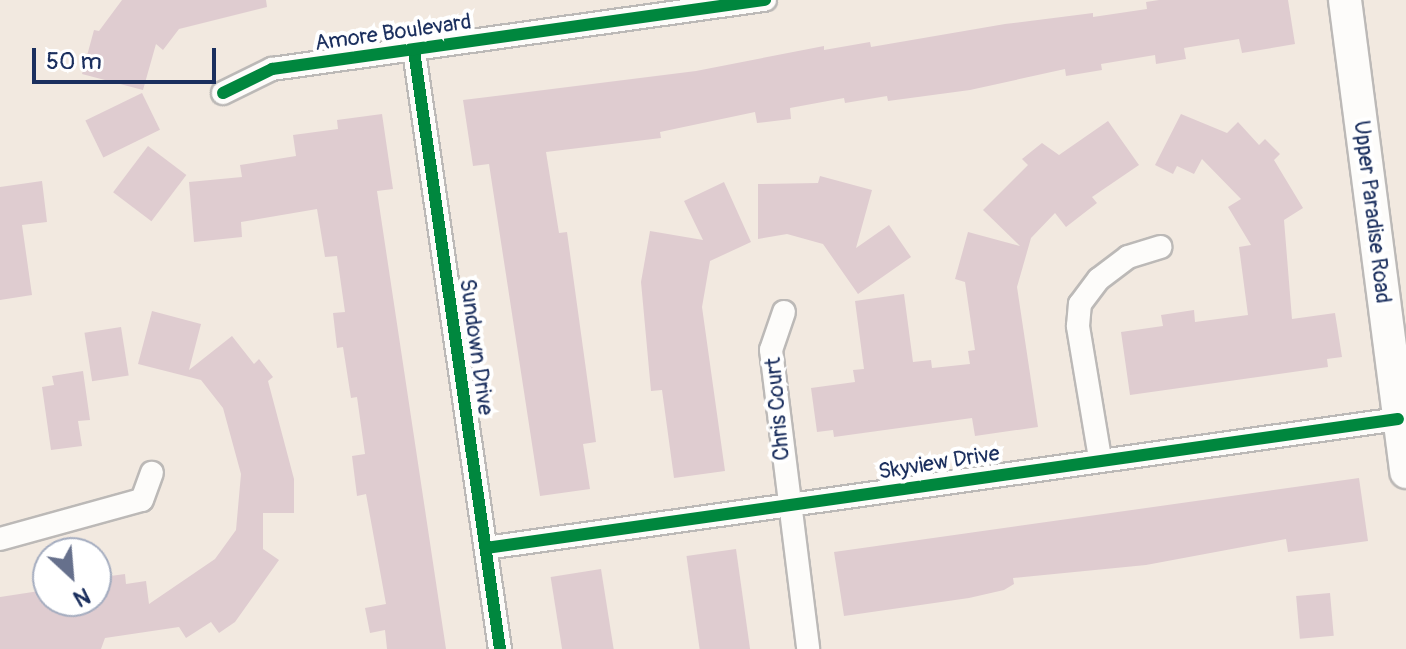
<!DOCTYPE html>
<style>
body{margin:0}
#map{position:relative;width:1406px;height:649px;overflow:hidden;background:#f2e9e0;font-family:Pangolin,sans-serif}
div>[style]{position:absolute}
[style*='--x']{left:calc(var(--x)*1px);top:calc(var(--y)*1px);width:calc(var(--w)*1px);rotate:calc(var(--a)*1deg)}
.building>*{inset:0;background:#dfccd0;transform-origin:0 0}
.roads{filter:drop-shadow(2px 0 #bcb9b7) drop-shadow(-2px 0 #bcb9b7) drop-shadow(0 2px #bcb9b7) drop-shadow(0 -2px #bcb9b7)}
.street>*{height:22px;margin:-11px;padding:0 11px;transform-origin:11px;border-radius:11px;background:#fdfcfa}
.secondary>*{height:32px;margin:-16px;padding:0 16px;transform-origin:16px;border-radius:16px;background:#fdfcfa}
.cycleway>*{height:12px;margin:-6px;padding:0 6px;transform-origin:6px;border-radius:6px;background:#00873e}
span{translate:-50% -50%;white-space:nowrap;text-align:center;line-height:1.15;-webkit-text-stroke:8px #fff;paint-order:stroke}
.street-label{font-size:22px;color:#1b2f5e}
.north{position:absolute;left:32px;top:537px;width:80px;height:80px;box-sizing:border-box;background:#fff;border:2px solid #a4acbf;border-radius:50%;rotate:154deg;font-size:22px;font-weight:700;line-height:32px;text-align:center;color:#1b2f5e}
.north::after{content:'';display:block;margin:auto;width:28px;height:36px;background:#66708c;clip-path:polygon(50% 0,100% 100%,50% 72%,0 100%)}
.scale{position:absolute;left:32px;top:48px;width:184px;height:36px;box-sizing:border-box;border:4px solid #1b2f5e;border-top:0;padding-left:10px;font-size:24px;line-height:28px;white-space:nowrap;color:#1b2f5e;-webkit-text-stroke:6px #fff;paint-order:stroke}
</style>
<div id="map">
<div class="building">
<i style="clip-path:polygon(122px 0,266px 0,267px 7px,179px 29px,163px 50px,156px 44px,143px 90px,82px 74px,94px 30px,99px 31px)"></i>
<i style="clip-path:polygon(1159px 0,1288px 0,1295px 44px,1242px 53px,1239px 39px,1184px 48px,1186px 59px,1156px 64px,1155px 55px,1101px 64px,1102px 70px,1066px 76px,1065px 69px,970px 90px,888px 101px,887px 96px,845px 103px,844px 98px,790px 108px,791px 119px,757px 123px,755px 112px,660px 132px,661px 138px,546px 152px,559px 233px,567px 232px,596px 442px,583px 444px,590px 489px,540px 496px,489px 164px,473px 166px,463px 100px,696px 71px,824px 46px,824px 50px,870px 42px,871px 47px,1005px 24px,1093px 13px,1093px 17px,1147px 9px,1146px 2px)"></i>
<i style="left:142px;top:93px;width:41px;height:63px;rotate:64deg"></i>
<i style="clip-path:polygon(382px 114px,393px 189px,377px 191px,446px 649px,387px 649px,385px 630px,370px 633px,365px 608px,386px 604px,366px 494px,357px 496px,352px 456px,365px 454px,357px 397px,351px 398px,343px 347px,337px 348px,333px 313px,345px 312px,337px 256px,325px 257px,317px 209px,241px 222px,242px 237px,194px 242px,189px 182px,242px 177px,240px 165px,296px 156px,293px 135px,338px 129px,337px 120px)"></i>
<i style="clip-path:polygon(1181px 114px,1227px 133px,1238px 122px,1259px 145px,1265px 139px,1280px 154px,1274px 160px,1303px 208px,1284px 220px,1292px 319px,1335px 313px,1342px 357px,1327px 359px,1328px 367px,1130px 395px,1121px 332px,1163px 326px,1161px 315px,1194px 310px,1195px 322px,1248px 315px,1239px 247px,1251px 245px,1228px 207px,1241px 199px,1202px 159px,1194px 174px,1177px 166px,1173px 174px,1155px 165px)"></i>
<i style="clip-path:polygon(1108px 121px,1139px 165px,1092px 197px,1097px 203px,1066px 227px,1055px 213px,1031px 238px,1017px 287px,1038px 427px,975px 436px,972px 418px,834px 437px,833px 430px,817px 432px,811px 388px,855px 382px,853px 370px,864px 369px,855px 301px,904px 294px,913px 362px,931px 360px,932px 368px,970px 364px,968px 351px,975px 350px,965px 282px,955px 279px,968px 232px,1020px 246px,983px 210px,1028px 165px,1022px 159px,1042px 143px,1059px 155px)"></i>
<i style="left:148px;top:146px;width:48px;height:58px;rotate:37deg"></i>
<i style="clip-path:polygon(820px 176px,872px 190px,856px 248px,889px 225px,911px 257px,858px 294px,823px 244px,787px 234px,758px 239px,758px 184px,818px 183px)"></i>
<i style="clip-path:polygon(42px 181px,47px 222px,22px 225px,32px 295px,0 300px,0 187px)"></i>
<i style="clip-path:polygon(724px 182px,751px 242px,710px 261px,702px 307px,725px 471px,674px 478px,662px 390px,651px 391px,641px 282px,650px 231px,703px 240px,684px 201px)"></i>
<i style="clip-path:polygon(152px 311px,201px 324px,189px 370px,232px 336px,254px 364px,259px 359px,273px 377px,268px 381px,294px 479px,294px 513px,263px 513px,263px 549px,279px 560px,235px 622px,219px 633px,211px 622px,186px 638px,179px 627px,105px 638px,101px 649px,0 649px,0 597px,46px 590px,48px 601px,96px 601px,96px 578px,125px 574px,126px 584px,146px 581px,149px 604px,215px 559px,236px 530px,241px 474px,223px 408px,201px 380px,138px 364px)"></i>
<i style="left:121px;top:327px;width:49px;height:37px;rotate:81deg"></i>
<i style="clip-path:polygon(83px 371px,90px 420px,78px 421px,82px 446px,51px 450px,42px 387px,54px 385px,52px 376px)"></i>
<i style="clip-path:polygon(1359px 478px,1368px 541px,1288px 552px,1286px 539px,1146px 565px,1013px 578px,1014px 584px,1004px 590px,969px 598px,844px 616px,834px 552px)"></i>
<i style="left:736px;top:549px;width:101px;height:50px;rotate:82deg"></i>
<i style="left:601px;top:569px;width:81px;height:51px;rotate:81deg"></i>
<i style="left:1330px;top:593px;width:43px;height:34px;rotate:85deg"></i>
</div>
<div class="roads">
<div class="street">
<i style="--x:414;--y:51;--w:604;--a:81.82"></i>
<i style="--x:223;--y:93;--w:55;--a:-26.1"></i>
<i style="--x:272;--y:69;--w:498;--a:-8"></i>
<i style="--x:784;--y:312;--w:40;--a:108.9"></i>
<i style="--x:771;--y:350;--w:301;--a:82.9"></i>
<i style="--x:1100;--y:458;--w:134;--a:-99.5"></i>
<i style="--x:1078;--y:326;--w:22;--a:-85"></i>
<i style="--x:1080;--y:304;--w:31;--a:-53"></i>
<i style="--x:1099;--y:279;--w:36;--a:-37"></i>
<i style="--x:1128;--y:257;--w:34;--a:-17"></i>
<i style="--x:0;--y:539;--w:147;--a:-15.4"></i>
<i style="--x:142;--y:500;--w:29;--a:-70"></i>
<i style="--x:486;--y:548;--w:921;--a:-8.05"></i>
</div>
<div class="secondary">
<i style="--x:1345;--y:0;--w:476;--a:82.6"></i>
</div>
</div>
<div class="cycleway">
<i style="--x:414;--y:51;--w:604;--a:81.82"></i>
<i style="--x:223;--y:93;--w:55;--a:-26.1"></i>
<i style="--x:272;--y:69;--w:498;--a:-8"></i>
<i style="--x:486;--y:548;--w:921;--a:-8.05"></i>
</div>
<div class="street-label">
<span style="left:393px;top:33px;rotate:-8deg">Amore Boulevard</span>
<span style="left:1372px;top:212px;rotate:83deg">Upper Paradise Road</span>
<span style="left:476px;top:347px;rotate:82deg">Sundown Drive</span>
<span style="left:778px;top:409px;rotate:-95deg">Chris Court</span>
<span style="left:939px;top:463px;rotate:-9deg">Skyview Drive</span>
</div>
<div class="north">N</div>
<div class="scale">50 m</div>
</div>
